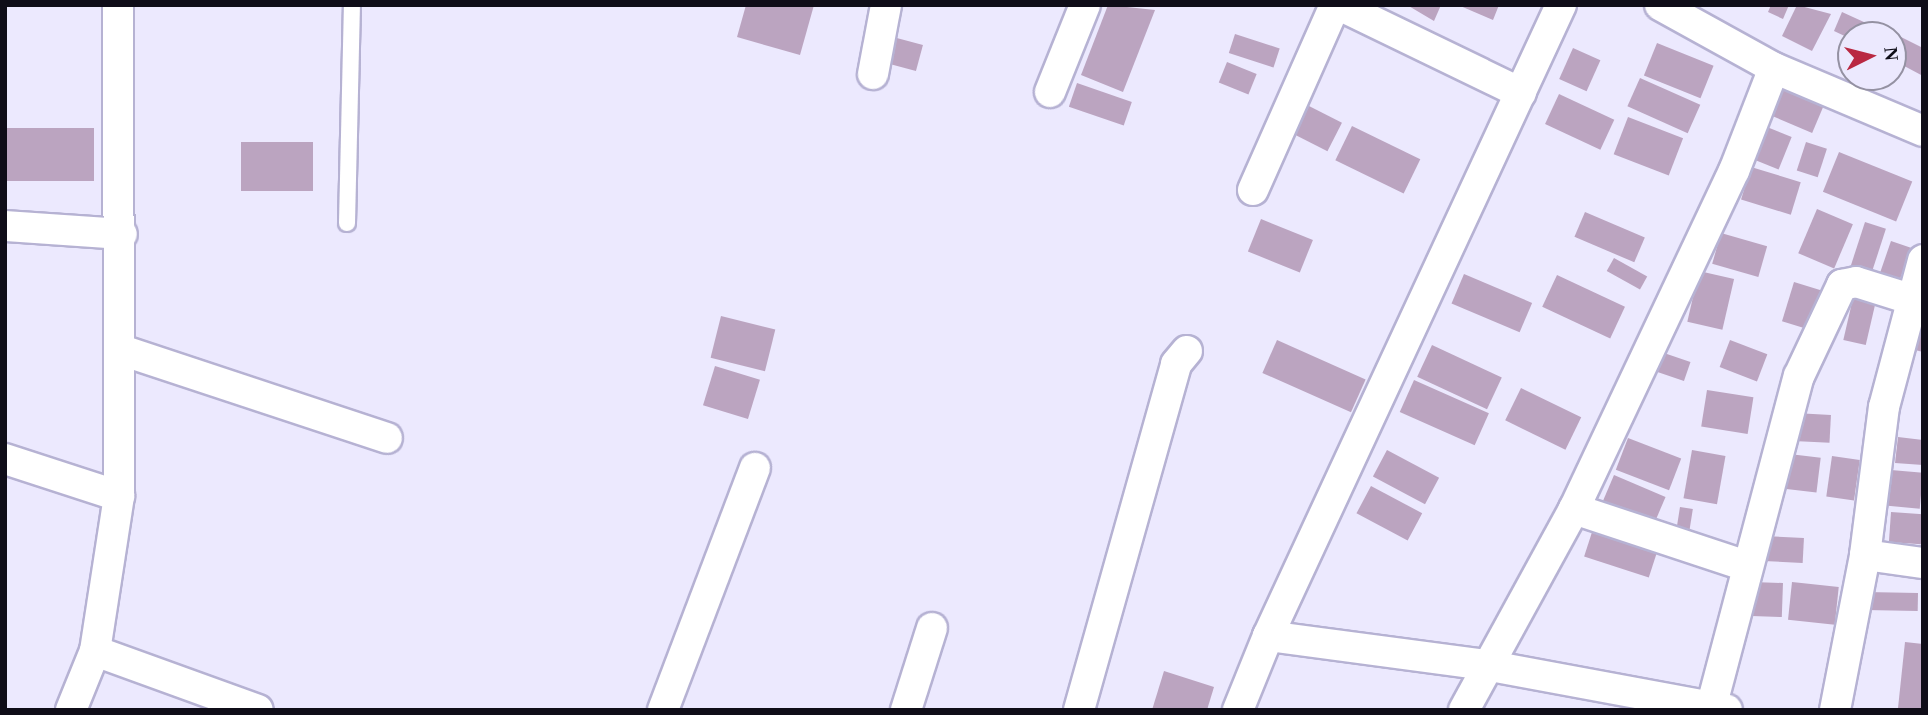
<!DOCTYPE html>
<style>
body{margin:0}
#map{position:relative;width:1928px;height:715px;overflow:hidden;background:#ece9fe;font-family:Georgia,serif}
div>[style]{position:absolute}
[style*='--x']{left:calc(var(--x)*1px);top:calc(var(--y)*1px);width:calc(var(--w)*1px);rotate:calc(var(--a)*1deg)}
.building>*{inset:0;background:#bba4c0;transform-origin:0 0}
.roads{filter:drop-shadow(2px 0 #b6b2d3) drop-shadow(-2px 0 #b6b2d3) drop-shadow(0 2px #b6b2d3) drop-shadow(0 -2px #b6b2d3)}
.lane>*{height:16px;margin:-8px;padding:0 8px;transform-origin:8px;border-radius:8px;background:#fff}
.street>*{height:30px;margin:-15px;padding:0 15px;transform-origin:15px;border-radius:15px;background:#fff}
span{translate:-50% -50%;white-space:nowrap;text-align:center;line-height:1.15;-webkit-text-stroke:5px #ece9fe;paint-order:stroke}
.frame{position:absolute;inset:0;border:7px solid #0f0d18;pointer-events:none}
.north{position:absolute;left:1837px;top:21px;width:70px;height:70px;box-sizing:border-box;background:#ece9fe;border:2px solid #9491a2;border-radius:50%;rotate:84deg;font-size:19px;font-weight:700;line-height:28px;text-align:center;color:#0f0d18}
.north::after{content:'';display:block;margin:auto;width:24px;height:32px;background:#b92842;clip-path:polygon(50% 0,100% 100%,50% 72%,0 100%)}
</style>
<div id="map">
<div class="building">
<i style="clip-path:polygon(746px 5px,814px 5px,800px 55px,737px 37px)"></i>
<i style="clip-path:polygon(1108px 5px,1155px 10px,1123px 92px,1081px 75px)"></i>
<i style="clip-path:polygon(1407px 5px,1441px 5px,1434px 21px)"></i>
<i style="clip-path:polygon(1458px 5px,1499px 5px,1493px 20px)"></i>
<i style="clip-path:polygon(1771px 5px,1789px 5px,1783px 19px,1768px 12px)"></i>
<i style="clip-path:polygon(1797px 5px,1831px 14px,1812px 51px,1782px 36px)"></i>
<i style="clip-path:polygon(1842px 12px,1877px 28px,1874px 35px,1851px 39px,1834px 31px)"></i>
<i style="clip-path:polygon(1893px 33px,1923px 48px,1923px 76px,1893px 60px)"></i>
<i style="left:1235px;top:34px;width:47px;height:20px;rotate:18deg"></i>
<i style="left:893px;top:37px;width:31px;height:27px;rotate:15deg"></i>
<i style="left:1657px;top:43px;width:61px;height:35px;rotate:22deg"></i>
<i style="left:1573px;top:48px;width:30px;height:34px;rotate:24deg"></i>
<i style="left:1227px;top:62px;width:32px;height:22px;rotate:22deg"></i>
<i style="left:1640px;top:78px;width:66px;height:31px;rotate:24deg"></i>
<i style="left:1077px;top:83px;width:58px;height:25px;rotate:19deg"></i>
<i style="left:1776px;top:85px;width:52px;height:30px;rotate:23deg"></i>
<i style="left:1559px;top:94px;width:61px;height:33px;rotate:25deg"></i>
<i style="left:1309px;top:106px;width:37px;height:32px;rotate:27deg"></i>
<i style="left:1628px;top:117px;width:59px;height:40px;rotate:21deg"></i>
<i style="left:1762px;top:125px;width:32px;height:35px;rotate:22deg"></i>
<i style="left:1352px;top:126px;width:76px;height:38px;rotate:26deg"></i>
<i style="left:94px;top:128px;width:53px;height:89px;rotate:90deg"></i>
<i style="left:313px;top:142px;width:49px;height:72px;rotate:90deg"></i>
<i style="left:1806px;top:142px;width:22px;height:30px;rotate:18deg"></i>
<i style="left:1839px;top:152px;width:79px;height:43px;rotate:22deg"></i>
<i style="left:1751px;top:167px;width:52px;height:34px;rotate:17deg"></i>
<i style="left:1817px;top:209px;width:39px;height:48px;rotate:23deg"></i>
<i style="left:1585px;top:212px;width:65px;height:27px;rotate:23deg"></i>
<i style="left:1261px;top:219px;width:56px;height:35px;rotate:22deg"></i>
<i style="left:1865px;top:222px;width:22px;height:56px;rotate:18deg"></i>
<i style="left:1721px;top:233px;width:48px;height:32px;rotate:16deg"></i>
<i style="left:1891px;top:241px;width:21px;height:38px;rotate:19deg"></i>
<i style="left:1614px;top:258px;width:38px;height:15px;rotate:29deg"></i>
<i style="left:1699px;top:271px;width:36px;height:52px;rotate:13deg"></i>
<i style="left:1464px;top:274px;width:74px;height:32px;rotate:23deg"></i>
<i style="left:1557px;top:275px;width:75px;height:35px;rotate:25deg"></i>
<i style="left:1794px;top:282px;width:34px;height:41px;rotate:17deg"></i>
<i style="left:1853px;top:298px;width:23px;height:43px;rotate:13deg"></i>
<i style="clip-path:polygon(1923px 315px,1923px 352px,1907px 348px)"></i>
<i style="left:721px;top:316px;width:56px;height:43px;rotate:14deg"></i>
<i style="left:1277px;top:340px;width:97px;height:36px;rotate:24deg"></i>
<i style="left:1730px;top:340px;width:40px;height:29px;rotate:21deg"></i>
<i style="left:1432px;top:345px;width:77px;height:35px;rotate:25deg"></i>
<i style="left:1664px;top:353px;width:28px;height:20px;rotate:19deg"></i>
<i style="left:715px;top:366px;width:47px;height:41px;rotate:17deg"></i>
<i style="left:1414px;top:380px;width:82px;height:35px;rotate:24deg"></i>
<i style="left:1521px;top:388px;width:67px;height:36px;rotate:26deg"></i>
<i style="left:1707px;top:390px;width:47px;height:37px;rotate:9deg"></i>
<i style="left:1795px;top:413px;width:36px;height:28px;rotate:3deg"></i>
<i style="clip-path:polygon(1898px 437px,1923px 440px,1923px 465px,1895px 463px)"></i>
<i style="left:1628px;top:438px;width:57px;height:34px;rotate:21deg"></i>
<i style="left:1387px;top:450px;width:59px;height:30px;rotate:28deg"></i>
<i style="left:1692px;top:450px;width:34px;height:49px;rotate:10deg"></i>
<i style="left:1781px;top:453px;width:40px;height:35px;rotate:7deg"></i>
<i style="left:1832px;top:456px;width:28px;height:41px;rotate:8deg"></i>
<i style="left:1891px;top:470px;width:32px;height:36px;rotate:5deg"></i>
<i style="left:1614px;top:475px;width:56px;height:28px;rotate:23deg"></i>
<i style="left:1371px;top:486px;width:58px;height:31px;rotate:28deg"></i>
<i style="left:1680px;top:507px;width:13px;height:26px;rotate:9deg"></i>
<i style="left:1891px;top:512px;width:32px;height:30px;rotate:4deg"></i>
<i style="left:1594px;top:526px;width:68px;height:32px;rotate:18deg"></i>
<i style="left:1765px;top:536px;width:39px;height:25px;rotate:3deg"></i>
<i style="left:1753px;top:582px;width:30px;height:34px;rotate:2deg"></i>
<i style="left:1792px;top:582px;width:47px;height:38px;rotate:6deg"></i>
<i style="left:1866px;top:592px;width:52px;height:18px;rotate:1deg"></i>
<i style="clip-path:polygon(1905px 642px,1923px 644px,1923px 710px,1898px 708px)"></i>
<i style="clip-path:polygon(1164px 671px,1214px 687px,1207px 710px,1152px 710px)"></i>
</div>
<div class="roads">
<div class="lane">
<i style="--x:347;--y:223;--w:218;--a:-88.7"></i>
</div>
<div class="street">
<i style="--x:1339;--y:5;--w:202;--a:25.8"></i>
<i style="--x:1561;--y:5;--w:696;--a:114.91"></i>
<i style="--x:1268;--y:636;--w:219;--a:7.6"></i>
<i style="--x:1485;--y:665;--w:246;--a:10.5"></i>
<i style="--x:1660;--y:5;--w:130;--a:28.9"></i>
<i style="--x:1774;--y:68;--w:162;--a:22.9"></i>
<i style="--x:873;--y:74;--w:70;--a:-79.3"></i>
<i style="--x:1050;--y:92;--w:94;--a:-68.1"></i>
<i style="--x:1253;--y:190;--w:202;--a:-66.1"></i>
<i style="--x:5;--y:226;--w:117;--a:3.9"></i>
<i style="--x:121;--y:350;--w:280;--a:18.3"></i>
<i style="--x:5;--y:459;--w:120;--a:18"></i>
<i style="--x:1574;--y:509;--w:181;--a:18.3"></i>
<i style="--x:1865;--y:555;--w:59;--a:7.9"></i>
<i style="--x:95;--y:651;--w:173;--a:19.9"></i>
<i style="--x:1711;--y:708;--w:343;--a:-75.2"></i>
<i style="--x:1799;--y:376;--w:101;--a:-64.7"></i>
<i style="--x:1842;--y:285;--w:14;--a:-12"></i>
<i style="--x:1856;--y:282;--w:70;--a:17.4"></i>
<i style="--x:71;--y:710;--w:64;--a:-67.9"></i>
<i style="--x:95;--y:651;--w:157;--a:-81.2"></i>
<i style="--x:119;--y:496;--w:491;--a:-90.1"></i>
<i style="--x:663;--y:710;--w:259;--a:-69.2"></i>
<i style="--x:906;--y:710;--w:86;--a:-72.4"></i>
<i style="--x:1079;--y:710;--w:359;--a:-74.3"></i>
<i style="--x:1176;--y:364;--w:17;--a:-50"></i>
<i style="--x:1238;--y:710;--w:80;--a:-67.9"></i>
<i style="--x:1464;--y:710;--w:229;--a:-61.3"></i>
<i style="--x:1574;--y:509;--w:374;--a:-64.7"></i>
<i style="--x:1734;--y:171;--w:110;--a:-68.8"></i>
<i style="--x:1835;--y:710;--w:158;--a:-79"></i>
<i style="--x:1865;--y:555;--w:149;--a:-82.7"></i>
<i style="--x:1884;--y:407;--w:152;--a:-75.1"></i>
</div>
</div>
<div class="frame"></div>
<div class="north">N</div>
</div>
